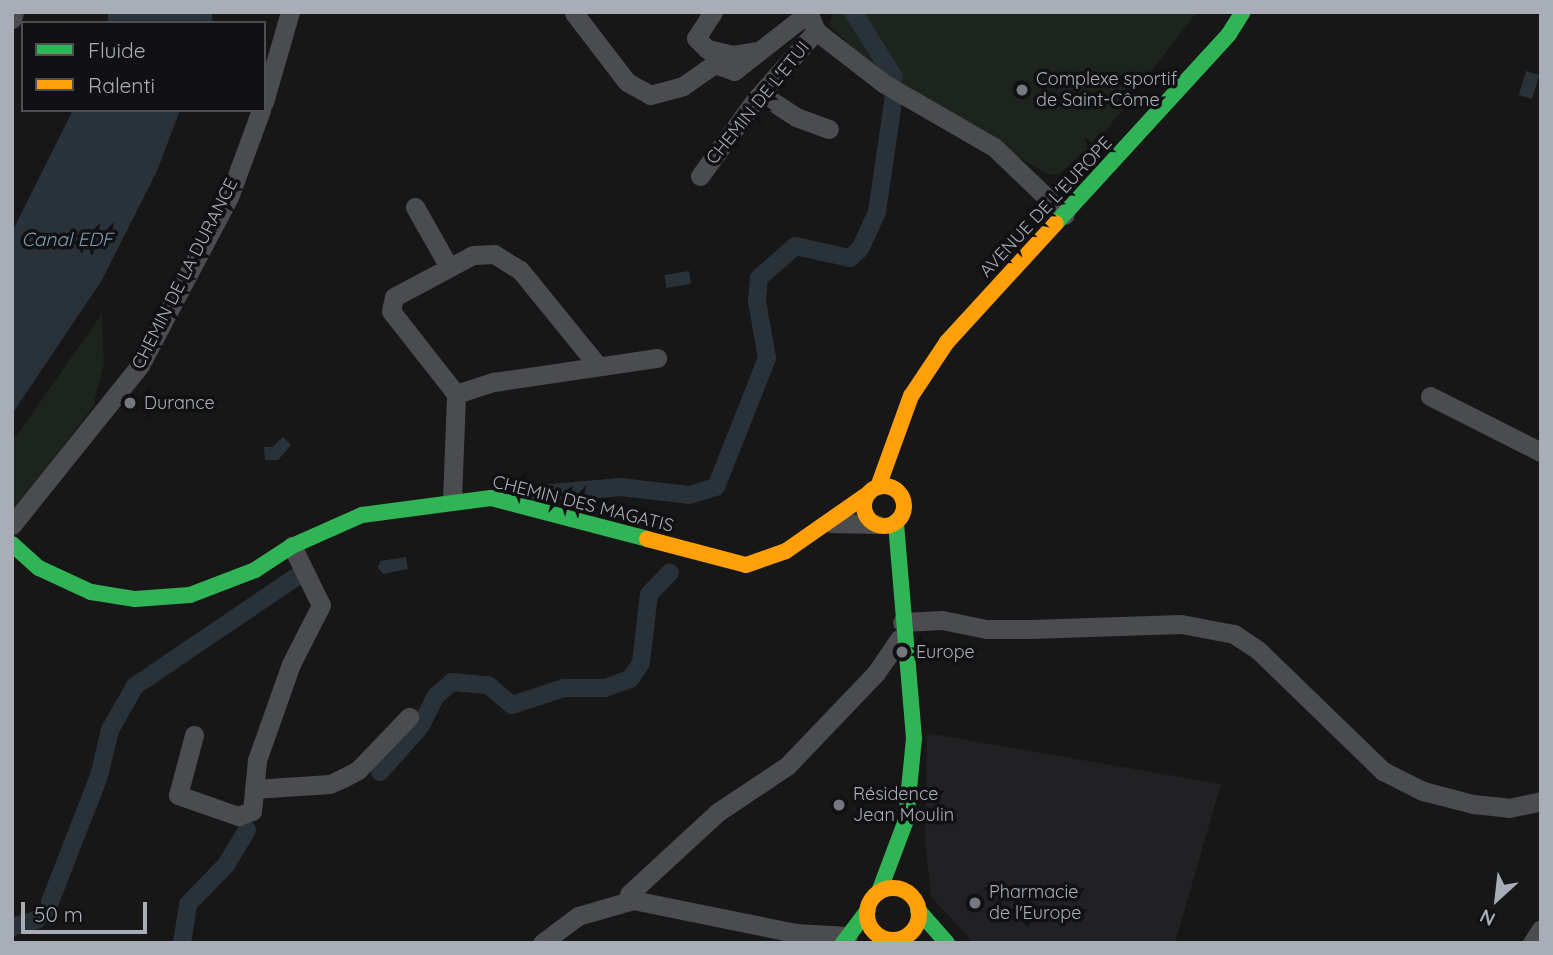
<!DOCTYPE html>
<meta charset="utf-8">
<style>
body{margin:0}
#map{position:relative;width:1553px;height:955px;overflow:hidden;background:#171717;font-family:Quicksand,sans-serif}
div>[style]{position:absolute}
[style*='--x']{left:calc(var(--x)*1px);top:calc(var(--y)*1px);width:calc(var(--w)*1px);rotate:calc(var(--a)*1deg)}
.built>*{inset:0;background:#212123}
.green>*{inset:0;background:#1d241e}
.water>*{inset:0;background:#2a3239;transform-origin:0 0}
.canal>*{height:18px;margin:-9px;padding:0 9px;transform-origin:9px;border-radius:9px;background:#2a3239}
.street>*{height:19px;margin:-9.5px;padding:0 9.5px;transform-origin:9.5px;border-radius:9.5px;background:#4b4c50}
.fast>*{height:16px;margin:-8px;padding:0 8px;transform-origin:8px;border-radius:8px;background:#30b455}
.slow>*{height:16px;margin:-8px;padding:0 8px;transform-origin:8px;border-radius:8px;background:#ff9f0a}
.slow>.ring{margin:-8px;padding:0;box-sizing:content-box;background:none;border:16px solid #ff9f0a;border-radius:50%}
.dots>*{width:19px;height:19px;translate:-50% -50%;box-sizing:border-box;border:4px solid #111113;border-radius:50%}
span{translate:-50% -50%;white-space:nowrap;text-align:center;line-height:1.15;-webkit-text-stroke:7px #111113;paint-order:stroke}
.poi-label{font-size:18px;color:#a8adb8}
.left{translate:0 -50%;text-align:left}
.street-label{font-size:18px;color:#a8adb8}
.water-label{font-size:19px;color:#7f9bb3;font-style:italic}
.frame{position:absolute;inset:0;border:14px solid #a8adb8;pointer-events:none}
.legend{position:absolute;left:21px;top:21px;width:245px;height:91px;box-sizing:border-box;background:#111113;border:2px solid #4d4f55;margin:0;padding:9px 12px;list-style:none;font-size:21px;color:#a8adb8}
.legend li{display:flex;align-items:center;gap:14px;height:35px}
.legend b{width:35px;border:2px solid #4d4f55}
.north{position:absolute;left:1462px;top:864px;width:70px;height:70px;-webkit-text-stroke:5px #111113;paint-order:stroke;rotate:207deg;font-size:19px;font-weight:700;line-height:28px;text-align:center;color:#a8adb8}
.north::after{content:'';display:block;margin:auto;width:24px;height:32px;background:#a8adb8;clip-path:polygon(50% 0,100% 100%,50% 72%,0 100%)}
.scale{position:absolute;left:21px;top:902px;width:126px;height:32px;box-sizing:border-box;border:4px solid #a8adb8;border-top:0;padding-left:9px;font-size:21px;line-height:24px;white-space:nowrap;color:#a8adb8;-webkit-text-stroke:5px #111113;paint-order:stroke}
</style>
<div id="map">
<div class="built">
<i style="clip-path:polygon(927px 733px,1221px 784px,1175px 943px,974px 943px,931px 897px,925px 843px)"></i>
</div>
<div class="green">
<i style="clip-path:polygon(833px 12px,1197px 12px,1089px 153px,1084px 151px,1060px 174px,1048px 174px,984px 138px,872px 66px,829px 25px)"></i>
<i style="clip-path:polygon(102px 314px,104px 363px,93px 407px,12px 513px,12px 442px)"></i>
</div>
<div class="water">
<i style="left:108px;top:12px;width:104px;height:11px"></i>
<i style="left:1526px;top:71px;width:14px;height:25px;rotate:17deg"></i>
<i style="clip-path:polygon(73px 110px,180px 110px,157px 171px,102px 280px,12px 414px,12px 232px)"></i>
<i style="left:689px;top:271px;width:13px;height:25px;rotate:81deg"></i>
<i style="clip-path:polygon(283px 437px,291px 445px,278px 460px,265px 460px,264px 447px,272px 447px)"></i>
<i style="clip-path:polygon(406px 557px,408px 569px,383px 574px,378px 568px,380px 561px)"></i>
</div>
<div class="canal">
<i style="--x:853;--y:12;--w:77;--a:57.8"></i>
<i style="--x:540;--y:494;--w:81;--a:-4.9"></i>
<i style="--x:621;--y:487;--w:68;--a:6.7"></i>
<i style="--x:689;--y:495;--w:28;--a:-17"></i>
<i style="--x:716;--y:487;--w:139;--a:-68.4"></i>
<i style="--x:767;--y:358;--w:58;--a:-100"></i>
<i style="--x:757;--y:301;--w:23;--a:-85"></i>
<i style="--x:759;--y:278;--w:48;--a:-41.6"></i>
<i style="--x:795;--y:246;--w:56;--a:12.3"></i>
<i style="--x:850;--y:258;--w:13;--a:-42"></i>
<i style="--x:860;--y:249;--w:41;--a:-65.3"></i>
<i style="--x:877;--y:212;--w:117;--a:-81.7"></i>
<i style="--x:380;--y:772;--w:60;--a:-48.4"></i>
<i style="--x:420;--y:727;--w:35;--a:-63"></i>
<i style="--x:436;--y:696;--w:21;--a:-41"></i>
<i style="--x:452;--y:682;--w:36;--a:5"></i>
<i style="--x:488;--y:685;--w:31;--a:40"></i>
<i style="--x:512;--y:705;--w:55;--a:-18.1"></i>
<i style="--x:564;--y:688;--w:41;--a:0"></i>
<i style="--x:605;--y:688;--w:27;--a:-20"></i>
<i style="--x:630;--y:679;--w:19;--a:-55"></i>
<i style="--x:641;--y:663;--w:69;--a:-83.4"></i>
<i style="--x:649;--y:594;--w:30;--a:-46"></i>
<i style="--x:12;--y:927;--w:25;--a:-16"></i>
<i style="--x:36;--y:920;--w:18;--a:-47"></i>
<i style="--x:48;--y:907;--w:141;--a:-68.7"></i>
<i style="--x:99;--y:776;--w:47;--a:-76.6"></i>
<i style="--x:110;--y:730;--w:51;--a:-60.4"></i>
<i style="--x:135;--y:686;--w:198;--a:-34.1"></i>
<i style="--x:182;--y:943;--w:39;--a:-81"></i>
<i style="--x:188;--y:904;--w:54;--a:-45.7"></i>
<i style="--x:226;--y:865;--w:41;--a:-59"></i>
</div>
<div class="street">
<i style="--x:713;--y:12;--w:31;--a:123"></i>
<i style="--x:696;--y:38;--w:16;--a:45"></i>
<i style="--x:707;--y:49;--w:27;--a:13"></i>
<i style="--x:733;--y:55;--w:26;--a:-9"></i>
<i style="--x:808;--y:12;--w:21;--a:67"></i>
<i style="--x:816;--y:31;--w:85;--a:37.8"></i>
<i style="--x:883;--y:83;--w:128;--a:30"></i>
<i style="--x:994;--y:147;--w:98;--a:43.8"></i>
<i style="--x:574;--y:13;--w:87;--a:52.5"></i>
<i style="--x:627;--y:82;--w:26;--a:29"></i>
<i style="--x:650;--y:95;--w:34;--a:-15"></i>
<i style="--x:683;--y:86;--w:39;--a:-35"></i>
<i style="--x:715;--y:64;--w:20;--a:20"></i>
<i style="--x:734;--y:71;--w:94;--a:-38.1"></i>
<i style="--x:12;--y:19;--w:7;--a:-74"></i>
<i style="--x:761;--y:94;--w:42;--a:33.3"></i>
<i style="--x:796;--y:117;--w:35;--a:20"></i>
<i style="--x:264;--y:102;--w:94;--a:-73.9"></i>
<i style="--x:700;--y:176;--w:95;--a:-54"></i>
<i style="--x:756;--y:99;--w:91;--a:-48.6"></i>
<i style="--x:415;--y:207;--w:69;--a:60.5"></i>
<i style="--x:456;--y:394;--w:40;--a:-18"></i>
<i style="--x:494;--y:382;--w:165;--a:-8.4"></i>
<i style="--x:1430;--y:396;--w:124;--a:26.8"></i>
<i style="--x:452;--y:500;--w:106;--a:-87.8"></i>
<i style="--x:456;--y:394;--w:105;--a:-128.1"></i>
<i style="--x:391;--y:311;--w:14;--a:-78"></i>
<i style="--x:394;--y:297;--w:89;--a:-28"></i>
<i style="--x:473;--y:255;--w:21;--a:-3"></i>
<i style="--x:494;--y:254;--w:31;--a:32"></i>
<i style="--x:520;--y:270;--w:124;--a:50.9"></i>
<i style="--x:831;--y:523;--w:45;--a:1.3"></i>
<i style="--x:12;--y:525;--w:205;--a:-51.3"></i>
<i style="--x:140;--y:365;--w:190;--a:-62.1"></i>
<i style="--x:229;--y:197;--w:93;--a:-69.8"></i>
<i style="--x:902;--y:622;--w:40;--a:-2.9"></i>
<i style="--x:942;--y:620;--w:45;--a:11.6"></i>
<i style="--x:986;--y:629;--w:44;--a:0"></i>
<i style="--x:1030;--y:629;--w:151;--a:-1.9"></i>
<i style="--x:1181;--y:624;--w:54;--a:10.7"></i>
<i style="--x:1234;--y:634;--w:29;--a:34"></i>
<i style="--x:1258;--y:650;--w:174;--a:44.1"></i>
<i style="--x:1383;--y:771;--w:45;--a:26.6"></i>
<i style="--x:1423;--y:791;--w:52;--a:14.6"></i>
<i style="--x:1473;--y:804;--w:36;--a:6"></i>
<i style="--x:1509;--y:808;--w:33;--a:-12"></i>
<i style="--x:194;--y:735;--w:62;--a:104.9"></i>
<i style="--x:178;--y:795;--w:64;--a:19.3"></i>
<i style="--x:238;--y:816;--w:15;--a:-20"></i>
<i style="--x:252;--y:811;--w:51;--a:-84.4"></i>
<i style="--x:257;--y:760;--w:102;--a:-70.5"></i>
<i style="--x:291;--y:664;--w:66;--a:-63"></i>
<i style="--x:321;--y:605;--w:66;--a:-116.2"></i>
<i style="--x:254;--y:789;--w:76;--a:-3.8"></i>
<i style="--x:330;--y:784;--w:14;--a:-25"></i>
<i style="--x:343;--y:778;--w:17;--a:-28"></i>
<i style="--x:358;--y:770;--w:74;--a:-46.1"></i>
<i style="--x:629;--y:894;--w:121;--a:-42.7"></i>
<i style="--x:718;--y:812;--w:83;--a:-33.7"></i>
<i style="--x:787;--y:766;--w:129;--a:-46.3"></i>
<i style="--x:876;--y:673;--w:41;--a:-55.9"></i>
<i style="--x:542;--y:943;--w:45;--a:-36.9"></i>
<i style="--x:578;--y:916;--w:57;--a:-16.2"></i>
<i style="--x:633;--y:900;--w:165;--a:11.5"></i>
<i style="--x:795;--y:933;--w:53;--a:3.2"></i>
<i style="--x:1532;--y:943;--w:17;--a:-57"></i>
</div>
<div class="fast">
<i style="--x:1056;--y:223;--w:256;--a:-47.5"></i>
<i style="--x:1229;--y:34;--w:26;--a:-58"></i>
<i style="--x:12;--y:544;--w:36;--a:42"></i>
<i style="--x:39;--y:568;--w:57;--a:24.8"></i>
<i style="--x:91;--y:592;--w:45;--a:9"></i>
<i style="--x:135;--y:599;--w:55;--a:-4.2"></i>
<i style="--x:190;--y:595;--w:70;--a:-21"></i>
<i style="--x:255;--y:570;--w:44;--a:-33"></i>
<i style="--x:292;--y:546;--w:77;--a:-23.9"></i>
<i style="--x:362;--y:515;--w:130;--a:-7.5"></i>
<i style="--x:491;--y:498;--w:161;--a:14.7"></i>
<i style="--x:879;--y:892;--w:77;--a:-69.4"></i>
<i style="--x:906;--y:820;--w:82;--a:-84.4"></i>
<i style="--x:914;--y:738;--w:217;--a:-94.8"></i>
<i style="--x:918;--y:910;--w:44;--a:48.7"></i>
<i style="--x:892;--y:940;--w:9;--a:18"></i>
<i style="--x:843;--y:943;--w:41;--a:-52.9"></i>
</div>
<div class="slow">
<i class="ring" style="left:864px;top:486px;width:24px;height:24px"></i>
<i style="--x:878;--y:487;--w:97;--a:-70.1"></i>
<i style="--x:911;--y:396;--w:65;--a:-56.3"></i>
<i style="--x:947;--y:342;--w:161;--a:-47.5"></i>
<i style="--x:647;--y:539;--w:102;--a:14.7"></i>
<i style="--x:746;--y:565;--w:42;--a:-19.3"></i>
<i style="--x:786;--y:551;--w:101;--a:-34.9"></i>
<i class="ring" style="left:867px;top:888px;width:36px;height:36px"></i>
</div>
<div class="dots">
<i style="left:1022px;top:90px;background:#757880"></i>
<i style="left:130px;top:403px;background:#757880"></i>
<i style="left:902px;top:652px;background:#757880"></i>
<i style="left:839px;top:805px;background:#757880"></i>
<i style="left:975px;top:903px;background:#757880"></i>
</div>
<div class="poi-label">
<span class="left" style="left:1036px;top:90px">Complexe sportif<br>de Saint-Côme</span>
<span class="left" style="left:144px;top:403px">Durance</span>
<span class="left" style="left:916px;top:652px">Europe</span>
<span class="left" style="left:853px;top:805px">Résidence<br>Jean Moulin</span>
<span class="left" style="left:989px;top:903px">Pharmacie<br>de l'Europe</span>
</div>
<div class="street-label">
<span style="left:758px;top:103px;rotate:-51deg">CHEMIN DE L'ETUI</span>
<span style="left:1046px;top:207px;rotate:-47deg">AVENUE DE L'EUROPE</span>
<span style="left:185px;top:274px;rotate:-63deg">CHEMIN DE LA DURANCE</span>
<span style="left:583px;top:504px;rotate:14deg">CHEMIN DES MAGATIS</span>
</div>
<div class="water-label">
<span style="left:67px;top:240px">Canal EDF</span>
</div>
<div class="frame"></div>
<ul class="legend">
<li><b style="height:9px;background:#30b455"></b>Fluide</li>
<li><b style="height:9px;background:#ff9f0a"></b>Ralenti</li>
</ul>
<div class="north">N</div>
<div class="scale">50 m</div>
</div>
